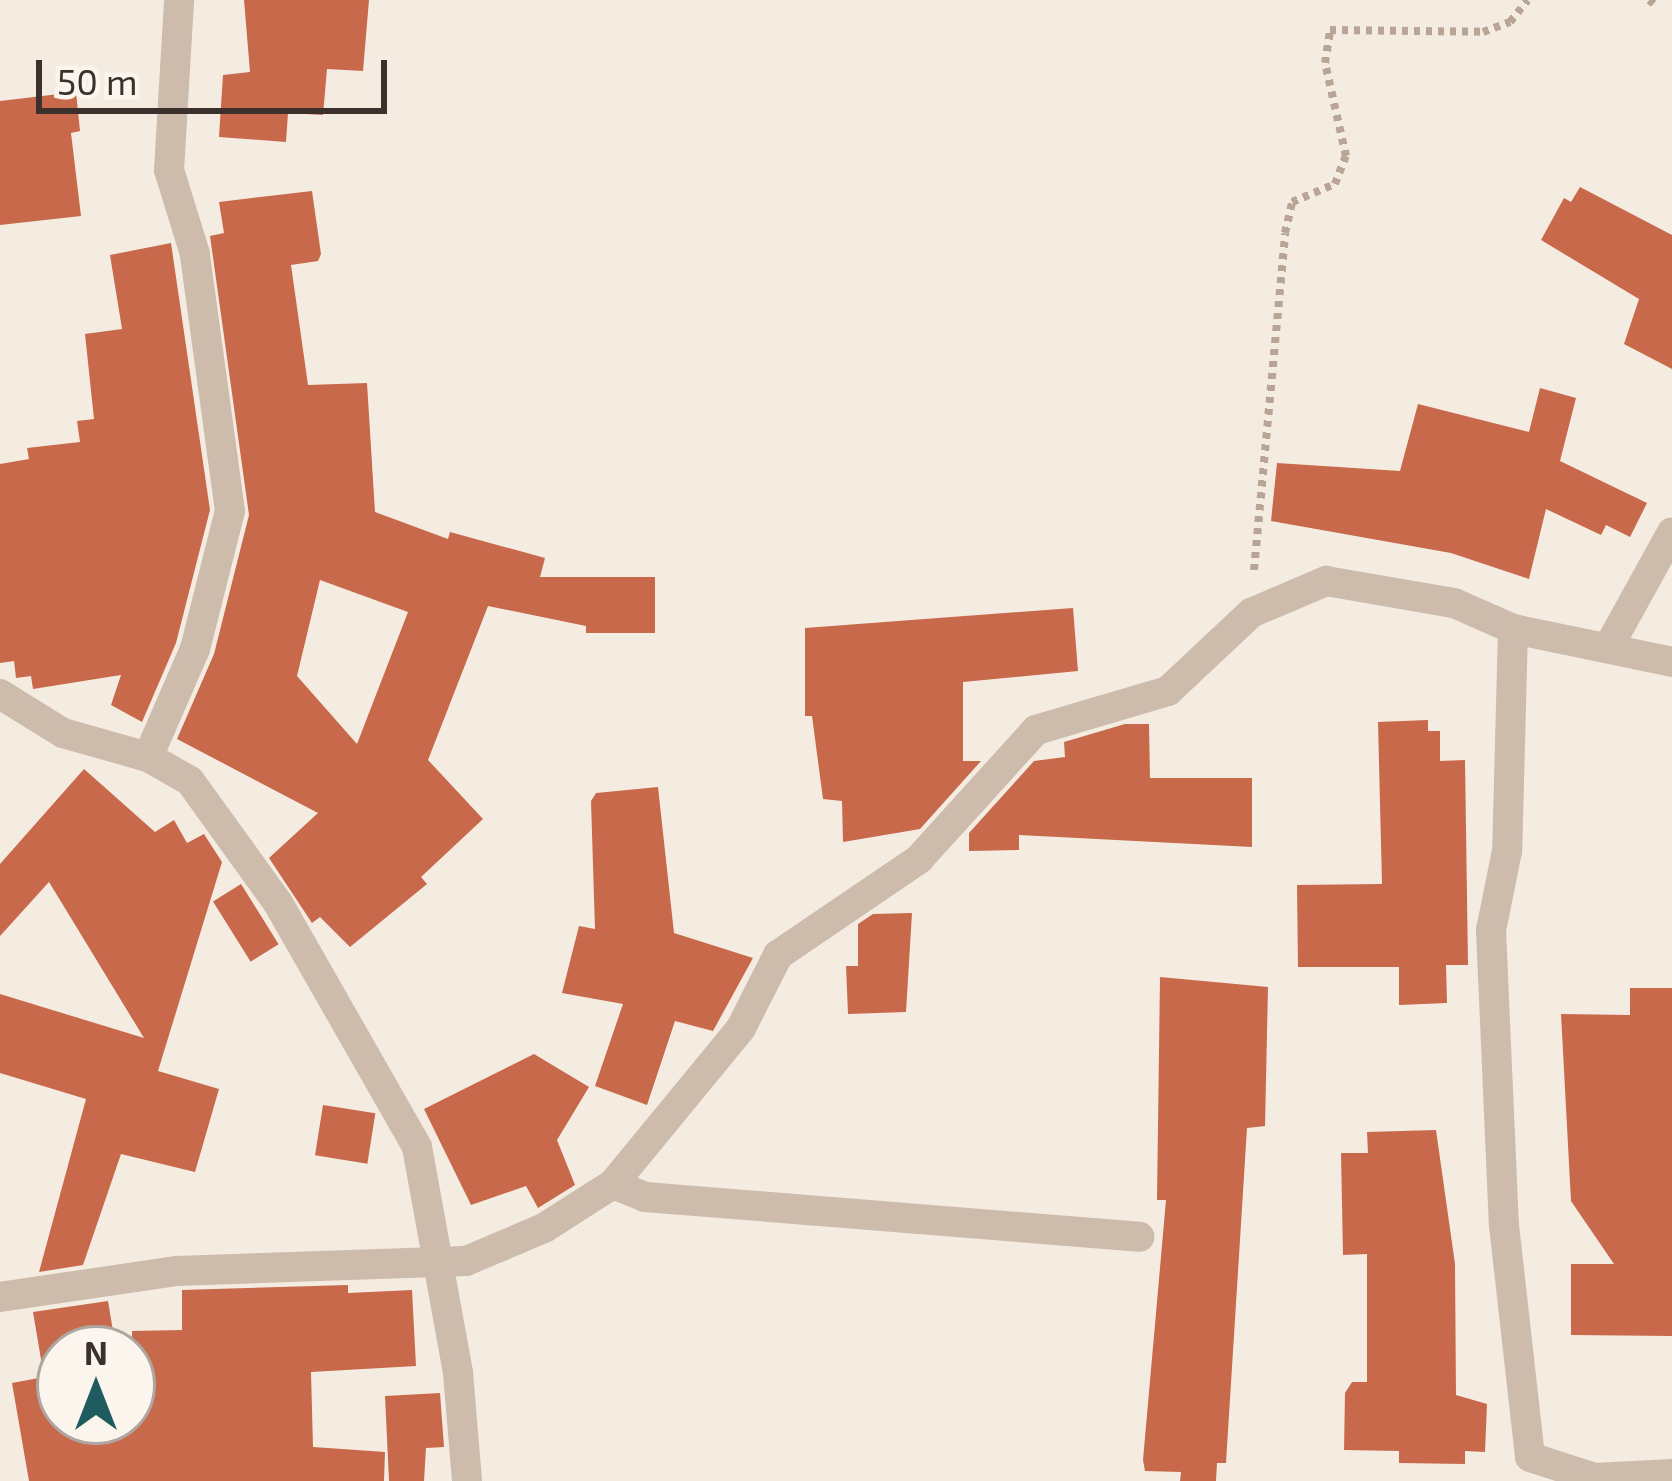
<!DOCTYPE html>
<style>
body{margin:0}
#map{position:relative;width:1672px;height:1481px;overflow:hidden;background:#f4ebe1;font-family:"Exo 2",sans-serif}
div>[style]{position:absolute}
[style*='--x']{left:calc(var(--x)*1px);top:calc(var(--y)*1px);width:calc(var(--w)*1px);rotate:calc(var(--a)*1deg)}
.building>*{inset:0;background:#c8694b;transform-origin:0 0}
.path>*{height:8px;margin-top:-4px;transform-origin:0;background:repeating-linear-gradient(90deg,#b9a596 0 6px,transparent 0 12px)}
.minor>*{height:30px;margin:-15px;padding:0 15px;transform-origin:15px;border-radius:15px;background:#cdbbac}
span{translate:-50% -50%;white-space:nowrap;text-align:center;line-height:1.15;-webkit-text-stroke:12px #fbf5ee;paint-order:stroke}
.north{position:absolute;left:36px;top:1325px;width:120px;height:120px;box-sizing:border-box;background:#fbf5ee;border:3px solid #aea6a0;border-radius:50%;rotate:0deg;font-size:33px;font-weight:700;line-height:48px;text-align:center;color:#3b302b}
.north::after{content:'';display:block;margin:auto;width:42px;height:54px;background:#1f5a5e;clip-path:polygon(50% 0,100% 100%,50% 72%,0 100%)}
.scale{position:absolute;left:36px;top:60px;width:351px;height:54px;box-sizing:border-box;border:6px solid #3b302b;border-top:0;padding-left:15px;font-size:36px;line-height:42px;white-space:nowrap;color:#3b302b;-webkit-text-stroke:9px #fbf5ee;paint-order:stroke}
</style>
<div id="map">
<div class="building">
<i style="clip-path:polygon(244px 0,369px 0,363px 71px,327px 69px,323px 115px,288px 113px,286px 142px,219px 137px,223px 75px,250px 72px)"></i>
<i style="clip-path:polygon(76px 92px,80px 131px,71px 133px,81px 216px,0 225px,0 101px)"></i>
<i style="clip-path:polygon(1580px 187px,1672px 235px,1672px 369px,1624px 344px,1639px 299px,1541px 240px,1564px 198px,1571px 202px)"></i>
<i style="clip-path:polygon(evenodd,312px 191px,321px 254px,318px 261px,291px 265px,308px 385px,367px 383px,375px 512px,448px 539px,450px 532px,545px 558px,540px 577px,655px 577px,655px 633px,586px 633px,586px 626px,488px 606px,428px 760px,483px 819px,421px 877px,427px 884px,350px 947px,320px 917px,312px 923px,269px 858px,318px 813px,177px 739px,214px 654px,249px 515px,210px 236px,224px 233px,219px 202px,312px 191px,320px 580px,408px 612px,357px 744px,297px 676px,320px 580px)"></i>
<i style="clip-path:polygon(171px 243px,210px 510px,176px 643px,142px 722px,111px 705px,121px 675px,33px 689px,31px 676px,16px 678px,14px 661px,0 663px,0 464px,29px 459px,27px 448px,80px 442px,77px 421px,94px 419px,85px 334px,122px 329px,110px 255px)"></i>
<i style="clip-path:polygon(1540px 388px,1576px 398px,1560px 461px,1647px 503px,1630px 537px,1606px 525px,1601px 535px,1546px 509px,1529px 579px,1451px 553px,1271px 521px,1277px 463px,1400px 471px,1418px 404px,1529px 432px)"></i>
<i style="clip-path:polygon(1073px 608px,1078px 671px,963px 682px,963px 761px,981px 761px,920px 829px,843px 842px,842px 801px,823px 799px,812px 716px,805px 716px,805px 628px)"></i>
<i style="clip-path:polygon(1428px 720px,1428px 731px,1440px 731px,1440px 761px,1465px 760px,1468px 965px,1446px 965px,1447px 1003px,1399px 1005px,1399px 967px,1298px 967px,1297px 885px,1382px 884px,1378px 722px)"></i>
<i style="clip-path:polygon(1125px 724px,1149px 724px,1150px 778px,1252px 778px,1252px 847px,1019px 835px,1019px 850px,969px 851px,969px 833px,1034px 761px,1065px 757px,1064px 742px)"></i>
<i style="clip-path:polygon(84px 769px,155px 832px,174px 820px,187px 843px,204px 834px,222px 862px,158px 1071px,219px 1089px,195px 1172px,121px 1154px,83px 1265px,39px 1272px,86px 1099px,0 1073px,0 994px,144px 1038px,49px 882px,0 936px,0 864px)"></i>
<i style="clip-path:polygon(658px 787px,674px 933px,753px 958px,713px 1031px,675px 1021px,647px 1105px,595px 1086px,623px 1004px,562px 993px,579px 926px,595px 929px,591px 801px,596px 793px)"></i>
<i style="left:241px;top:884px;width:71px;height:33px;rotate:58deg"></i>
<i style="clip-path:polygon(912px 913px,906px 1012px,848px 1014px,846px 966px,858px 966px,858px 924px,873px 914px)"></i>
<i style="clip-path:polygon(1160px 977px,1268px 987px,1265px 1126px,1247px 1128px,1226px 1463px,1217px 1463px,1216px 1481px,1180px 1481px,1181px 1472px,1145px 1471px,1143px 1460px,1166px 1200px,1157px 1200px)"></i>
<i style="clip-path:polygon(1630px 988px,1672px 988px,1672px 1336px,1571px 1335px,1571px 1264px,1614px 1264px,1571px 1201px,1561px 1014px,1630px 1015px)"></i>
<i style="clip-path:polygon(534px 1054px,589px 1087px,557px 1140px,575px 1185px,538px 1208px,526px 1186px,471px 1205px,424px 1109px)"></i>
<i style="left:323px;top:1105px;width:53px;height:51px;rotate:9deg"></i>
<i style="clip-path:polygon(1436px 1130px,1455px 1264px,1456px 1395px,1487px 1404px,1485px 1452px,1465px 1451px,1465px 1464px,1399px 1463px,1399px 1451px,1344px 1450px,1345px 1393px,1352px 1382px,1367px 1382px,1367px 1254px,1343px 1255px,1341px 1153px,1368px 1153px,1367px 1132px)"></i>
<i style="clip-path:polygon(348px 1285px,348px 1293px,412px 1290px,416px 1366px,311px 1372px,313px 1447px,385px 1452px,384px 1481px,29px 1481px,12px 1383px,44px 1377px,33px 1312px,108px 1301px,116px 1349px,58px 1349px,50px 1376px,60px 1375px,60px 1421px,132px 1421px,132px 1331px,182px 1330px,182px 1290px)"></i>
<i style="clip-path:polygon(440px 1393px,444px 1447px,426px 1448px,424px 1481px,389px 1481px,385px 1396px)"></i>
</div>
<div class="path">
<i style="--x:1649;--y:0;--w:6;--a:39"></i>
<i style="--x:1254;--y:570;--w:338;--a:-84.7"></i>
<i style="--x:1285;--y:233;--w:32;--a:-77"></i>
<i style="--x:1292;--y:202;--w:47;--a:-22.7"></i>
<i style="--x:1335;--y:184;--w:30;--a:-69"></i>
<i style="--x:1346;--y:156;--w:95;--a:-102.7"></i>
<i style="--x:1325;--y:63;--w:33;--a:-81"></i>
<i style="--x:1330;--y:30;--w:153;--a:0.7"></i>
<i style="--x:1483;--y:32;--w:29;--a:-20"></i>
<i style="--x:1510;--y:22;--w:28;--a:-51"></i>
</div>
<div class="minor">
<i style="--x:1513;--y:629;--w:222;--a:91.5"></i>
<i style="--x:1507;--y:851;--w:81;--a:101.4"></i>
<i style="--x:1491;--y:930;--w:295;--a:87.5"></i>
<i style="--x:1504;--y:1225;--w:233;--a:83.6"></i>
<i style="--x:1530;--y:1457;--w:68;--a:17.9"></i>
<i style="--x:1595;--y:1478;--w:77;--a:-3"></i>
<i style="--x:1608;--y:648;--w:132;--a:-61.1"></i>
<i style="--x:0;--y:694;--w:74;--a:31.8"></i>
<i style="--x:63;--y:733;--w:88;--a:15.8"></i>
<i style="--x:148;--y:757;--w:48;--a:29.7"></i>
<i style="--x:190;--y:781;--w:150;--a:54.2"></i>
<i style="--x:278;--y:903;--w:281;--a:60.3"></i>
<i style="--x:417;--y:1147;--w:230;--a:79.7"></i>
<i style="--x:458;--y:1373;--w:108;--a:85.2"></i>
<i style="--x:148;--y:757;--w:118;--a:-66.5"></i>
<i style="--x:195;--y:649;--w:142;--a:-75.8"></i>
<i style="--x:230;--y:511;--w:259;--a:-97.8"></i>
<i style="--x:195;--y:254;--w:88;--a:-107.2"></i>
<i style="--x:169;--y:170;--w:170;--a:-86.6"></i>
<i style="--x:613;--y:1184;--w:35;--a:22"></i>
<i style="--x:645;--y:1197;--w:496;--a:4.6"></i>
<i style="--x:0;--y:1297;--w:179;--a:-8.4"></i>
<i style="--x:177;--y:1271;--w:289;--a:-2"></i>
<i style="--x:466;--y:1261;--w:85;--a:-22.9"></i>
<i style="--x:544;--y:1228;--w:82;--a:-32.5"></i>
<i style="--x:613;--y:1184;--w:202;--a:-50.6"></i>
<i style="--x:741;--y:1028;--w:82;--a:-63.1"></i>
<i style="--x:778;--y:955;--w:171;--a:-34.2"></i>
<i style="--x:919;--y:859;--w:174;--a:-47.8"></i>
<i style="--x:1036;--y:730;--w:138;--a:-16.5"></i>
<i style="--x:1168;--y:691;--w:114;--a:-43.2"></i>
<i style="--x:1251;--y:613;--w:82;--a:-23.1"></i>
<i style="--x:1326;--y:581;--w:130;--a:9.8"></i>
<i style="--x:1454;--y:603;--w:64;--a:23.8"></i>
<i style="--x:1513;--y:629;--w:162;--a:11.7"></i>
</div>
<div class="north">N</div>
<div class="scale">50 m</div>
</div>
